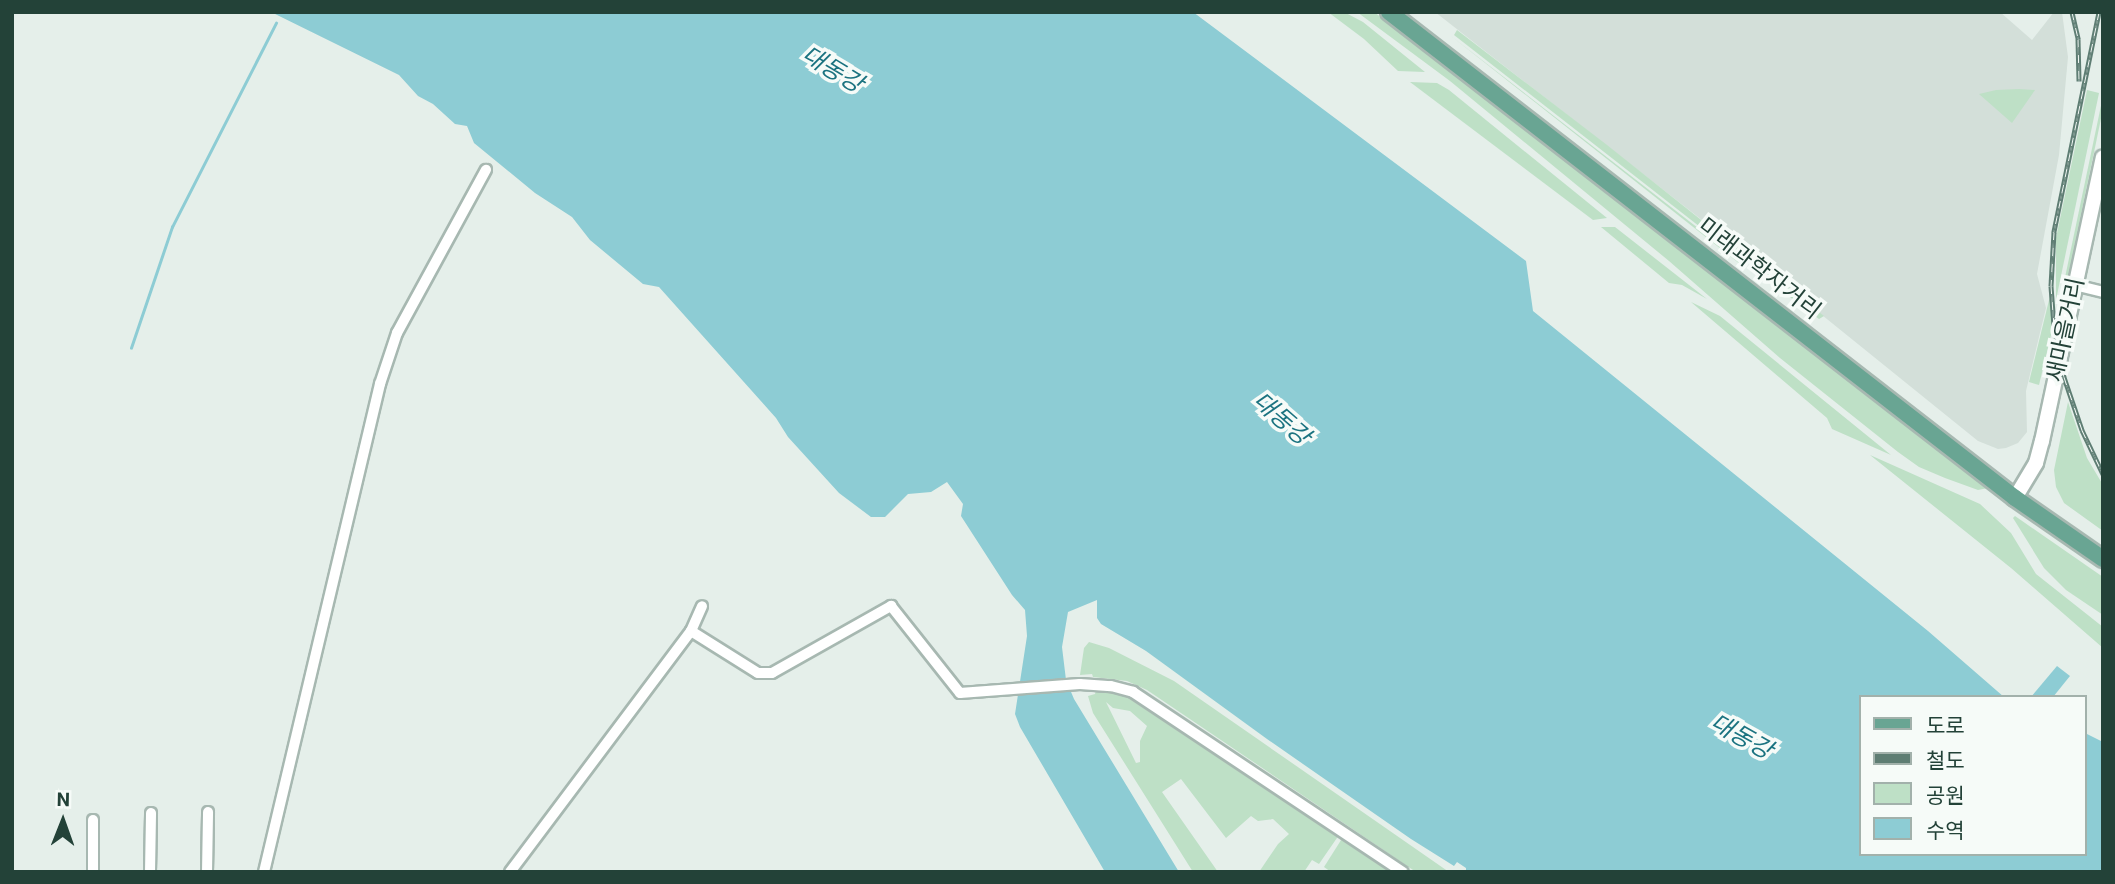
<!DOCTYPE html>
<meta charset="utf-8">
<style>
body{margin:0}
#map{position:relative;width:2115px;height:884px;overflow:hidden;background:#e5efea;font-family:Roboto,"Noto Sans KR",sans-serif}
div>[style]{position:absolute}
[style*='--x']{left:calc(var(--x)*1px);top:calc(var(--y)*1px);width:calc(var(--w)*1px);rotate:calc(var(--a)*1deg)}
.built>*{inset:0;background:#d3dfd9}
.green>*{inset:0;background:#bee0c6}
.water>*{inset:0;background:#8dccd4}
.stream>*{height:2.5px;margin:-1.25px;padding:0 1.25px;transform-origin:1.25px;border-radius:1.25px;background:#8dccd4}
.roads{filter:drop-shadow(2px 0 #a7b8b1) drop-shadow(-2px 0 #a7b8b1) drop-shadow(0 2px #a7b8b1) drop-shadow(0 -2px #a7b8b1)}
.minor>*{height:10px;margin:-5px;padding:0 5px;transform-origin:5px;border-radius:5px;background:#fff}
.secondary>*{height:14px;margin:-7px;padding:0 7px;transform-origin:7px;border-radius:7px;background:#fff}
.primary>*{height:16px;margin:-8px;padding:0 8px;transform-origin:8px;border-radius:8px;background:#69a593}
.rail>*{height:5px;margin-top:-2.5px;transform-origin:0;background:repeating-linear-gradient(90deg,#f6fbf8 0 8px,#5e7d73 0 16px);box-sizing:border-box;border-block:2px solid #5e7d73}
span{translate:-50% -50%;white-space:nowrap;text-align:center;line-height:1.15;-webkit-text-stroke:7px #f6fbf8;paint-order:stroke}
.street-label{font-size:23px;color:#234238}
.water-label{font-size:24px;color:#1b7380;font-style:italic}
.frame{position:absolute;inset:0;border:14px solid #234238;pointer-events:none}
.legend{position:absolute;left:1859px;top:695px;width:228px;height:161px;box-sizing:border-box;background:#f6fbf8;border:2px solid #a2b1ab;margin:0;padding:9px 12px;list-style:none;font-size:21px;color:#234238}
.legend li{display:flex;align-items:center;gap:14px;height:35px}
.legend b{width:35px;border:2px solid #a2b1ab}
.north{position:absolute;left:28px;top:786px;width:70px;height:70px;-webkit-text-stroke:5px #f6fbf8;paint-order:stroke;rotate:1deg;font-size:19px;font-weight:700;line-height:28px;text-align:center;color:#234238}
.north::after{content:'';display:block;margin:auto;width:24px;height:32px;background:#234238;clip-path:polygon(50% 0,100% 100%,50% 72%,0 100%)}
</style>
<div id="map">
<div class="built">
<i style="clip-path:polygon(1435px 12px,2000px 12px,2032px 40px,2054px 12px,2062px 12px,2068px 57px,2059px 155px,2037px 274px,2046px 308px,2026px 391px,2027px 432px,2018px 443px,2006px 448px,1998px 449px,1978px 441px,1770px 273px)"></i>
</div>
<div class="green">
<i style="clip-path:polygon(1328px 12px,1344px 12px,1363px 22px,1425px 72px,1398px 71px,1364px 39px)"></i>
<i style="clip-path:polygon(1357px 12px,1374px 12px,1411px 40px,1988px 488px,1978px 490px,1945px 478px,1919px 467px,1898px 452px,1780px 358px,1669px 261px,1450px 81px)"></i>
<i style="clip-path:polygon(1457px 30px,1607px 145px,1749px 258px,1745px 262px,1454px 35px)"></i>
<i style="clip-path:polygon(1451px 36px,1743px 263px,1740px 264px)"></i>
<i style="clip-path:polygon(1410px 82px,1437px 83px,1449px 90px,1607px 218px,1593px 220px)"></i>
<i style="clip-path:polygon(1996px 90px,2019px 89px,2035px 90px,2012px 123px,1979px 94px)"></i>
<i style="clip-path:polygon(2087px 90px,2099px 93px,2056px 300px,2056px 238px)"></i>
<i style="clip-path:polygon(2103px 96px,2103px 109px,2061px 311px,2058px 311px)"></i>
<i style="clip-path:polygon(1601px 227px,1615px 227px,1707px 299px,1682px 285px,1669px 283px)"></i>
<i style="clip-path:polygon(1759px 264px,1824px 316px,1819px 319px,1754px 270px)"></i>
<i style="clip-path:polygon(2050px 296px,2053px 327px,2039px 385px,2029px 382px)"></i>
<i style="clip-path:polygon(1691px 302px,1720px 316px,1891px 455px,1832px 429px,1827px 418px)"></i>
<i style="clip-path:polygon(2068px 402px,2087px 458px,2103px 485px,2103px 531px,2064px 503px,2056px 487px,2054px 470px)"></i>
<i style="clip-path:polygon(1870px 455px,1980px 504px,2011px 533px,2036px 574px,2103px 627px,2103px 648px,2011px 568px)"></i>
<i style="clip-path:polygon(2015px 516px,2103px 577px,2103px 615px,2066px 590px,2044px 568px,2013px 518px)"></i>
<i style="clip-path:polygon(1089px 642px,1109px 648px,1174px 681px,1449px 872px,1416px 872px,1147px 690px,1127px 681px,1093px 677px,1092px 674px,1080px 675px,1084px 648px)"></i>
<i style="clip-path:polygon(evenodd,1096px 690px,1123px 695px,1147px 707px,1339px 835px,1319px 864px,1312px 860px,1304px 872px,1259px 872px,1278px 844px,1289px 834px,1273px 819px,1258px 821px,1251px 816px,1226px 838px,1181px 779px,1162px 792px,1218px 872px,1193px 872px,1093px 713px,1088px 696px,1095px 694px,1096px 690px,1106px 702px,1113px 708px,1130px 711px,1147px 726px,1140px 741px,1140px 762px,1136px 763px,1106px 702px)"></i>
<i style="clip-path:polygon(1343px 837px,1392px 872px,1331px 872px,1324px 867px)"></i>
</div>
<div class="water">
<i style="clip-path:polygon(271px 12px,1193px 12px,1526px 261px,1533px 311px,1928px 631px,2004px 697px,1861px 697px,1861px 854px,2085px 854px,2085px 733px,2103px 742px,2103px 872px,1466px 872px,1466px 868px,1457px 862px,1454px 866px,1411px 839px,1267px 739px,1146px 651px,1101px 624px,1097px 618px,1097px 600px,1068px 612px,1062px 647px,1066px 680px,1074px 699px,1179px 872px,1105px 872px,1020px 727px,1015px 714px,1027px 636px,1025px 610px,1012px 595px,961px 516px,963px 504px,947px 482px,931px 492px,908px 494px,885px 517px,871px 517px,839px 493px,788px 437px,776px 418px,659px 287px,643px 284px,590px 240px,572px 217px,535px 193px,474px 143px,467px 126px,455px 124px,433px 104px,418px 96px,399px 75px)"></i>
<i style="clip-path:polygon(2057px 666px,2070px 676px,2053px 697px,2031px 697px)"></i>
</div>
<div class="stream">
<i style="--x:131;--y:348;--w:128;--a:-71.3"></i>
<i style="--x:172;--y:227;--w:229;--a:-63"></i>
</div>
<div class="roads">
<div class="minor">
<i style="--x:2075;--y:285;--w:29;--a:14"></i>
<i style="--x:691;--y:631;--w:79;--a:32.1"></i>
<i style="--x:758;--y:673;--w:14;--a:0"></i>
<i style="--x:772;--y:673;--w:137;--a:-29.4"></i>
<i style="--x:891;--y:606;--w:111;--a:51.6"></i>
<i style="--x:960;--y:693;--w:120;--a:-4.3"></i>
<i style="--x:1080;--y:684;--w:31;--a:4"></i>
<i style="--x:1111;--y:686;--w:23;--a:15"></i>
<i style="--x:1133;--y:692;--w:324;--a:33.7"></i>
<i style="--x:93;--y:872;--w:52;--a:-90"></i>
<i style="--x:150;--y:872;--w:59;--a:-89"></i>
<i style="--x:207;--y:872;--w:60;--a:-89"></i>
<i style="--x:264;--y:872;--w:502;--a:-76.63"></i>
<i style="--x:380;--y:384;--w:54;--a:-71.6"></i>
<i style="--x:397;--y:333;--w:186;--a:-61.4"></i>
<i style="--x:510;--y:872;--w:301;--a:-53.1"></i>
<i style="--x:691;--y:631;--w:27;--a:-66"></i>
</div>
<div class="secondary">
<i style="--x:2015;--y:498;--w:41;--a:-59"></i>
<i style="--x:2036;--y:463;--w:23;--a:-75"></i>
<i style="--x:2042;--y:441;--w:290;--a:-77.9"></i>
</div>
<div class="primary">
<i style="--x:1389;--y:12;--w:793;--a:37.82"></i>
<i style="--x:2015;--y:498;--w:107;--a:34.7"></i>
</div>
</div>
<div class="rail">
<i style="--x:2072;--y:12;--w:28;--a:77"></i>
<i style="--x:2078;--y:39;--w:42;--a:88.6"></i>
<i style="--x:2099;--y:12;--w:225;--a:101.6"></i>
<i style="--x:2054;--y:232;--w:54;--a:93.2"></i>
<i style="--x:2051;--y:286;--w:40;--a:85.7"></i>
<i style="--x:2054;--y:326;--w:52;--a:78.9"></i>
<i style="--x:2064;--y:377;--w:56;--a:71.2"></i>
<i style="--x:2082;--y:430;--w:49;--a:64.5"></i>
</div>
<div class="street-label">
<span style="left:1759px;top:269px;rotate:38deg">미래과학자거리</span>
<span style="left:2066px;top:330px;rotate:-78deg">새마을거리</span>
</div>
<div class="water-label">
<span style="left:832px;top:70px;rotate:31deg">대동강</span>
<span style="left:1281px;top:419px;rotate:41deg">대동강</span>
<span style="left:1741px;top:737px;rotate:29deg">대동강</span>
</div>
<div class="frame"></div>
<ul class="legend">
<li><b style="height:9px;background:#69a593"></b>도로</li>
<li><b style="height:9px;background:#5e7d73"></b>철도</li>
<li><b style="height:19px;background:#bee0c6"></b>공원</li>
<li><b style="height:19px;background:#8dccd4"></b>수역</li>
</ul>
<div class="north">N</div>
</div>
